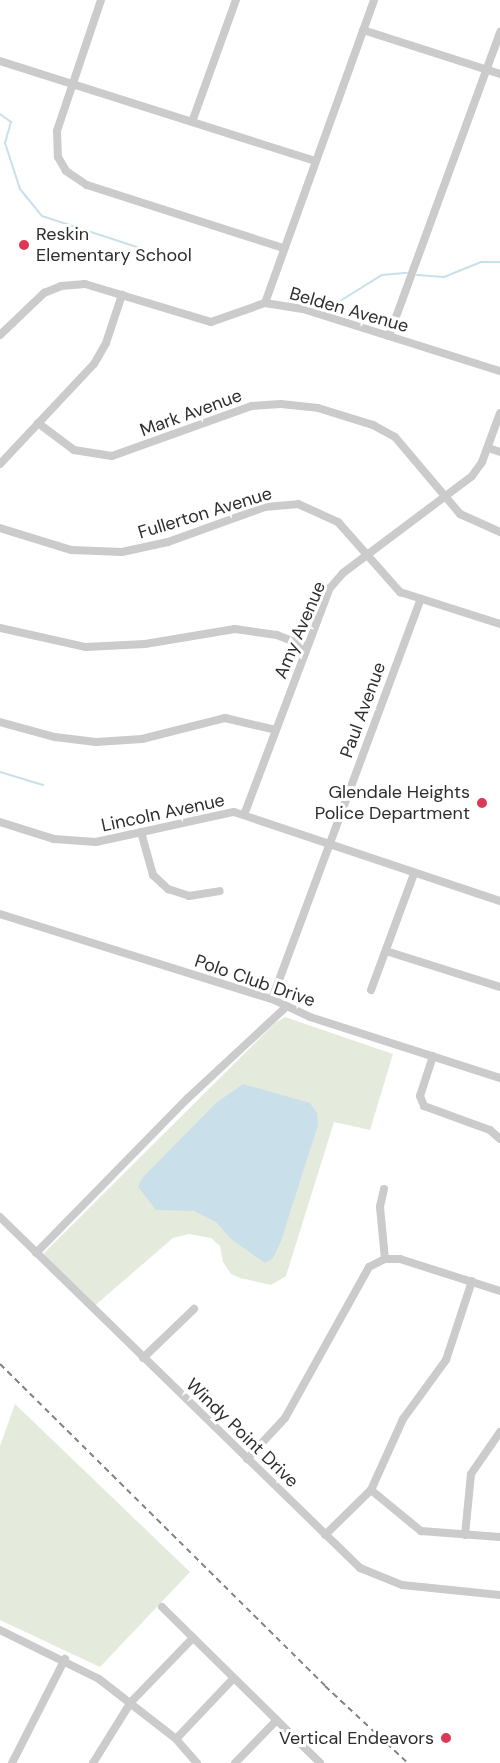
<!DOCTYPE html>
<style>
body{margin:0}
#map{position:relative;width:500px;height:1763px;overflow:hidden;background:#fff;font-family:"DM Sans",sans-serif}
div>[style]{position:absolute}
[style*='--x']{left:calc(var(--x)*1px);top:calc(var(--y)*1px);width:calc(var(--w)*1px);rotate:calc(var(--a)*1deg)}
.green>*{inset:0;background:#e5ebdc}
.water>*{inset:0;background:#c9e0ea}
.stream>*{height:2px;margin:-1px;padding:0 1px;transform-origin:1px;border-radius:1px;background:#c9e0ea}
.minor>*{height:8px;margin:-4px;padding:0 4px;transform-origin:4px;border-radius:4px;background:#cbcbcb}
.rail>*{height:2px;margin-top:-1px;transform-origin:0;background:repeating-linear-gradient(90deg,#838383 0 6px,transparent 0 10.5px)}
.dots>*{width:16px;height:16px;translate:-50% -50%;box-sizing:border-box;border:3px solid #fff;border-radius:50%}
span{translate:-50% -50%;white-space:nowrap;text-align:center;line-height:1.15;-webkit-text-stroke:6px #fff;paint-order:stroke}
.poi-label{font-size:18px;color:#2e2e2e}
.left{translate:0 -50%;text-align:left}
.right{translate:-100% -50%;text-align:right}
.street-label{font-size:18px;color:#2e2e2e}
</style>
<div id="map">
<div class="green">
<i style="clip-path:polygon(285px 1017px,393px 1054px,370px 1130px,334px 1122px,286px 1276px,271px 1285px,240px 1278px,231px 1274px,223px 1262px,220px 1246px,211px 1238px,189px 1234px,173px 1238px,92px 1308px,43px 1254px,275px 1023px)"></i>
<i style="clip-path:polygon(15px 1404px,190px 1572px,100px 1667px,0 1620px,0 1446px)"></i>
</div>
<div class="water">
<i style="clip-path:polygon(243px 1084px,310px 1103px,317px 1113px,318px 1125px,281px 1241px,273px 1258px,265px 1263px,231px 1239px,216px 1222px,194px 1211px,156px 1210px,138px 1187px,142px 1178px,216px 1103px)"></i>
</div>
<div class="stream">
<i style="--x:0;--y:114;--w:14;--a:36"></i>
<i style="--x:11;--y:122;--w:22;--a:106"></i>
<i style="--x:5;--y:143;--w:48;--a:71.9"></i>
<i style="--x:20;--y:189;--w:35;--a:51"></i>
<i style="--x:42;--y:216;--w:151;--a:18.1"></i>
<i style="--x:417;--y:275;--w:27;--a:4"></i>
<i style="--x:444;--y:277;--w:40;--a:-22"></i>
<i style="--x:481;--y:262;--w:19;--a:0"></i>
<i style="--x:340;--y:301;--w:49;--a:-31.8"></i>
<i style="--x:382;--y:275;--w:25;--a:-5"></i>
<i style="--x:0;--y:772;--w:45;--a:16.8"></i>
</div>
<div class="minor">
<i style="--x:101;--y:0;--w:138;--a:108.6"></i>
<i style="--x:57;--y:131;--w:26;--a:88"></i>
<i style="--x:58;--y:157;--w:16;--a:60"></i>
<i style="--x:66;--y:171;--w:25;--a:34"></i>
<i style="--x:87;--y:185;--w:206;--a:17.8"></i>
<i style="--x:363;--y:30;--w:144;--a:17.8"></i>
<i style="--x:0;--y:61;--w:330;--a:17.6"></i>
<i style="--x:192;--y:122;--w:130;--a:-70.2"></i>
<i style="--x:265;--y:303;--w:322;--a:-70.2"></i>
<i style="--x:0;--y:335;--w:61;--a:-43.7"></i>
<i style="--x:44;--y:293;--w:18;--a:-22"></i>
<i style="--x:61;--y:286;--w:24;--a:-5"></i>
<i style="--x:85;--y:284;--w:132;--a:16.8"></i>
<i style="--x:211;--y:322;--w:57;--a:-19.4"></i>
<i style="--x:265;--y:303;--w:38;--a:9"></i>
<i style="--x:303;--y:309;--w:207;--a:17.5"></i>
<i style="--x:389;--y:336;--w:324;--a:-69.9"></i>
<i style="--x:38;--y:423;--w:45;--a:36.9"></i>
<i style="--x:74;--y:450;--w:38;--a:9"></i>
<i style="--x:112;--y:456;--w:149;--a:-19.7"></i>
<i style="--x:252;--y:406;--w:29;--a:-4"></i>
<i style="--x:281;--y:404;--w:37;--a:6"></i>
<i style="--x:318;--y:408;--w:58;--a:17.2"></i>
<i style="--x:373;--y:425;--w:25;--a:29"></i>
<i style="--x:395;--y:437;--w:101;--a:49.8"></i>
<i style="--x:460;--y:514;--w:44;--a:24.2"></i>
<i style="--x:488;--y:448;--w:13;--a:18"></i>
<i style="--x:0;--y:464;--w:137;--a:-46.8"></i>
<i style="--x:94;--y:364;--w:24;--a:-60"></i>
<i style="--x:106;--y:343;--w:51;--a:-71.6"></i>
<i style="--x:0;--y:528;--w:74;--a:17.2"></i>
<i style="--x:71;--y:550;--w:51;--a:2.2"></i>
<i style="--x:122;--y:552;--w:47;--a:-12.3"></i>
<i style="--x:168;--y:542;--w:103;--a:-19.8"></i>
<i style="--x:265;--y:507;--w:33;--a:-5"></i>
<i style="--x:298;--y:504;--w:44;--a:24.2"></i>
<i style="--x:338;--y:522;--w:94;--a:48.5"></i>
<i style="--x:400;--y:592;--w:105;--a:17.7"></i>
<i style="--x:0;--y:628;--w:88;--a:12.5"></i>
<i style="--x:86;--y:647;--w:59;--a:-2.9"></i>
<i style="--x:145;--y:644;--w:91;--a:-9.5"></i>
<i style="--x:235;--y:629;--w:42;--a:8.1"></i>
<i style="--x:277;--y:635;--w:32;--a:22"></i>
<i style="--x:0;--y:722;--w:57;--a:15.3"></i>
<i style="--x:55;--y:737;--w:41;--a:7"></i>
<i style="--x:96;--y:742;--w:46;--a:-3.7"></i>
<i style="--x:142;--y:739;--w:86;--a:-14.2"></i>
<i style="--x:225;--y:718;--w:52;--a:13.2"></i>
<i style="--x:244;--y:815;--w:243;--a:-69.3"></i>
<i style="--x:330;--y:588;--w:20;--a:-49"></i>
<i style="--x:343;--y:573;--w:161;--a:-36.9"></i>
<i style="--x:472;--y:476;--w:17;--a:-54"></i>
<i style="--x:482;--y:462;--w:52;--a:-69.8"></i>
<i style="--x:0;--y:822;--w:57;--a:17.5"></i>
<i style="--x:54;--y:839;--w:42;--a:4.1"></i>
<i style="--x:96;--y:842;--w:141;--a:-12.3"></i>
<i style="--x:234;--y:812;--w:280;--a:18.5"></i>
<i style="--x:141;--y:832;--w:45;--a:74.4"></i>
<i style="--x:153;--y:875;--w:21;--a:43"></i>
<i style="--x:168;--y:889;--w:22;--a:18"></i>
<i style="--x:189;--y:896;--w:31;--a:-9"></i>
<i style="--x:0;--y:914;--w:285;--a:17.4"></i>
<i style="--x:272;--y:999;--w:42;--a:25.3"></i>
<i style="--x:310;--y:1017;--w:200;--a:17.8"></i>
<i style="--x:386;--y:951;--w:120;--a:17.5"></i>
<i style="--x:371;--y:990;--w:124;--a:-69.7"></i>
<i style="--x:272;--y:999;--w:426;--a:-69.6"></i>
<i style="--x:433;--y:1056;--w:42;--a:108"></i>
<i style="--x:420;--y:1096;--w:11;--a:68"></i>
<i style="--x:424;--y:1106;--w:70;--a:20"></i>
<i style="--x:490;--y:1130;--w:13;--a:42"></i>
<i style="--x:384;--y:1189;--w:18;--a:103"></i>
<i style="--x:380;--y:1207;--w:52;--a:84.5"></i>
<i style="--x:0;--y:1217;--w:503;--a:44.27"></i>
<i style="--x:360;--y:1568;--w:45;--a:22"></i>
<i style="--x:402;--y:1585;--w:99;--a:5.8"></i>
<i style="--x:36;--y:1253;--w:216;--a:-45.6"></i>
<i style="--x:187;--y:1099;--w:135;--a:-42.9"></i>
<i style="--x:143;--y:1358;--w:71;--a:-43.9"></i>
<i style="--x:247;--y:1459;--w:56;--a:-47.2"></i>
<i style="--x:285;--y:1418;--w:173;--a:-60.9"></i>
<i style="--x:369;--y:1267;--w:18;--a:-27"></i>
<i style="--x:385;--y:1259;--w:15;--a:0"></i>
<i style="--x:400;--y:1259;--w:105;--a:17.7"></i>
<i style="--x:371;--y:1490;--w:65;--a:39.4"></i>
<i style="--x:421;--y:1531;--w:79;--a:4.3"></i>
<i style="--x:325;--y:1535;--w:64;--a:-44.4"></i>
<i style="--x:371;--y:1490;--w:78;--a:-65.7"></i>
<i style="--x:403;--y:1419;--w:73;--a:-53.9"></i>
<i style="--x:446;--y:1360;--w:83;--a:-71.8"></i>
<i style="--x:465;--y:1535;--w:61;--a:-84.4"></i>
<i style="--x:471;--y:1474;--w:51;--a:-55.4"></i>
<i style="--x:162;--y:1607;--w:222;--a:44.6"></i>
<i style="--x:0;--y:1630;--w:110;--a:26.3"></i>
<i style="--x:99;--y:1679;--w:98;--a:37.9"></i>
<i style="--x:176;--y:1739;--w:32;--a:49"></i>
<i style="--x:176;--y:1739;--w:83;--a:-46.5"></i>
<i style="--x:12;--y:1763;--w:117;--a:-63"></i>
<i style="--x:93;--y:1763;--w:72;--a:-58.1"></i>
<i style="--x:131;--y:1702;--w:89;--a:-45.9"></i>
<i style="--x:235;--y:1763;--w:60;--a:-45.7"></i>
</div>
<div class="rail">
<i style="--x:0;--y:1364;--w:458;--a:44.7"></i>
<i style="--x:325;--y:1686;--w:113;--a:42.9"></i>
</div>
<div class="dots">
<i style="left:24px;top:245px;background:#dd3855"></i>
<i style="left:482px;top:803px;background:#dd3855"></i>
<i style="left:446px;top:1738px;background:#dd3855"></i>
</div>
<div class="poi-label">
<span class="left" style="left:36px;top:245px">Reskin<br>Elementary School</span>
<span class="right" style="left:470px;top:803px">Glendale Heights<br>Police Department</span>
<span class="right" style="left:434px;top:1738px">Vertical Endeavors</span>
</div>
<div class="street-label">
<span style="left:349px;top:310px;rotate:16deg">Belden Avenue</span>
<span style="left:191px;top:413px;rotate:-20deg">Mark Avenue</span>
<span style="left:205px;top:513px;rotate:-17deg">Fullerton Avenue</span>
<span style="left:300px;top:630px;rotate:-67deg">Amy Avenue</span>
<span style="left:363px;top:710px;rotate:-70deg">Paul Avenue</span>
<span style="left:163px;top:813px;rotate:-12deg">Lincoln Avenue</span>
<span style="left:255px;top:981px;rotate:19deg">Polo Club Drive</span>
<span style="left:242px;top:1433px;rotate:44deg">Windy Point Drive</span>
</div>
</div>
